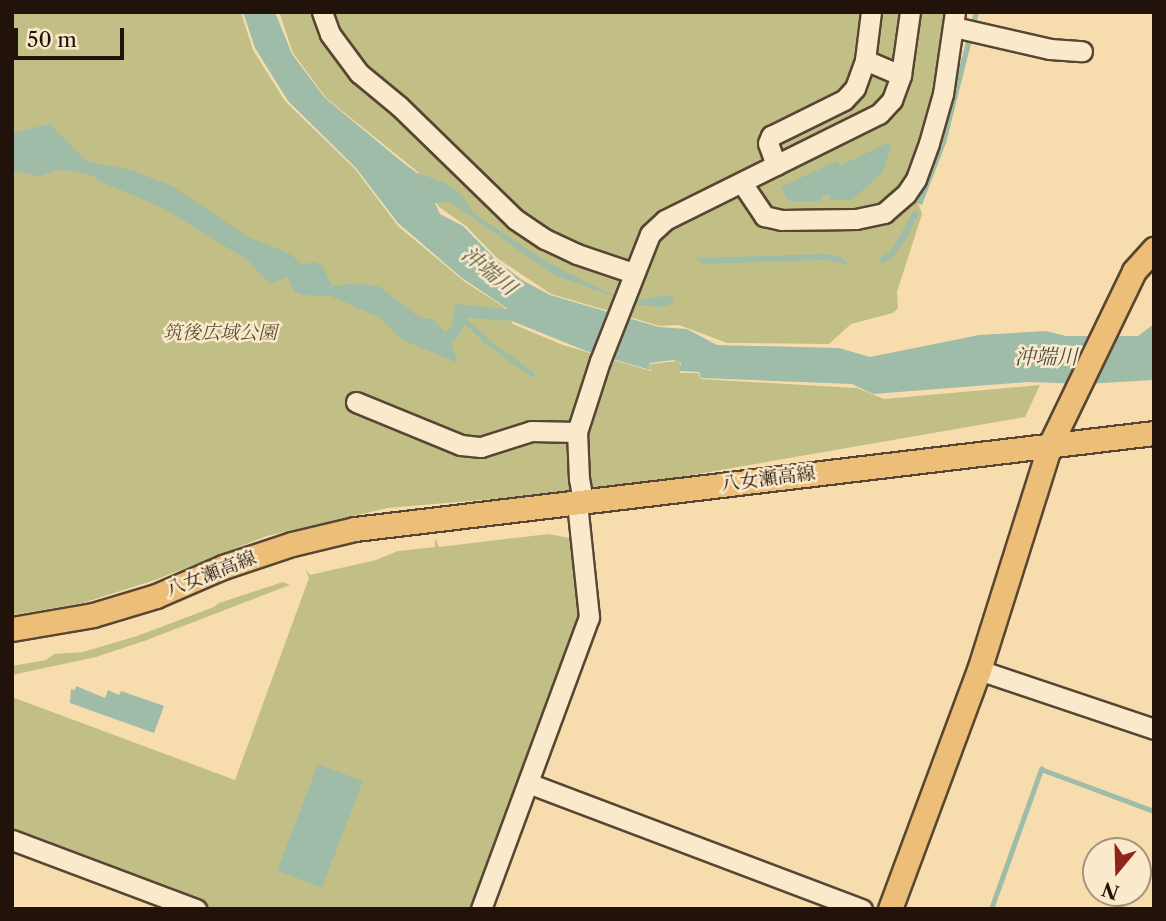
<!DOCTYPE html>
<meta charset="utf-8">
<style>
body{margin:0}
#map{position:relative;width:1166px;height:921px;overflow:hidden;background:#f7ddae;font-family:"Libre Caslon Text","Noto Serif JP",serif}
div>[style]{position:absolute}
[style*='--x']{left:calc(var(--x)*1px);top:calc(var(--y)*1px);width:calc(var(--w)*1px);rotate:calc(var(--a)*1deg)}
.green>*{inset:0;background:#c2bf86}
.water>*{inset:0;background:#9ebca7;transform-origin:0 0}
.stream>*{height:4.5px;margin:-2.25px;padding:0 2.25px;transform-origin:2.25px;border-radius:2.25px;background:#9ebca7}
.roads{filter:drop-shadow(2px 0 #574633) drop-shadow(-2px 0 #574633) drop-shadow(0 2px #574633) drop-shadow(0 -2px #574633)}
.minor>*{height:19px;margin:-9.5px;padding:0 9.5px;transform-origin:9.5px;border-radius:9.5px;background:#fae9ca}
.major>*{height:23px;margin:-11.5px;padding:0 11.5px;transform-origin:11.5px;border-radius:11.5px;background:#ecbe77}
span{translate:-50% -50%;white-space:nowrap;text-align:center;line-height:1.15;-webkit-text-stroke:5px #fae9ca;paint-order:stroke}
.park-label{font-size:19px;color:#5a4f35;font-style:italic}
.street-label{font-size:19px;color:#22130a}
.water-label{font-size:21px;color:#4d4e41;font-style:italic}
.frame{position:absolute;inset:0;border:14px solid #22130a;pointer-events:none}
.north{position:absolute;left:1082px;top:837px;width:70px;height:70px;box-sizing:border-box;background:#fae9ca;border:2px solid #a4937d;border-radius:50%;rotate:199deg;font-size:19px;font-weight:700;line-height:28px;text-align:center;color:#22130a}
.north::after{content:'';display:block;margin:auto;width:24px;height:32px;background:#8f2418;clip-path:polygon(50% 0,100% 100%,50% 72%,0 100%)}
.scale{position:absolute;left:14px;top:28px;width:110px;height:32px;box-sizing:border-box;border:4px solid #22130a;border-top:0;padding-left:9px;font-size:21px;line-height:24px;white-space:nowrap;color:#22130a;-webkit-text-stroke:5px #fae9ca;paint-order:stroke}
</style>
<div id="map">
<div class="green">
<i style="clip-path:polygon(12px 12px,241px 12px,253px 50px,285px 101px,355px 169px,398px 226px,465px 282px,504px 307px,513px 324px,563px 345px,651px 371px,649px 364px,677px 361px,680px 363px,680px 373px,698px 373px,701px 379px,857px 388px,884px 399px,1040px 385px,1025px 417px,611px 489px,388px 508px,267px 536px,155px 580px,83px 603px,12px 615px)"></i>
<i style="clip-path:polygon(279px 12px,959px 12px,917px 200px,922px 214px,897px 292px,898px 308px,893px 313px,851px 324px,829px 344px,727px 343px,679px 325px,660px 326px,551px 294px,497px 258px,466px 226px,439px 207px,418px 172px,326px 98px,293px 53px)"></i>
<i style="clip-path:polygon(549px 534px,574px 539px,581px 619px,474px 909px,214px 909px,190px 900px,189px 895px,177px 896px,12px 835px,12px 697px,235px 780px,309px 578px,305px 569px,310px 575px,376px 560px,398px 551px,435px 547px,435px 538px,439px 547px)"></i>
<i style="clip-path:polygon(283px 582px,290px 585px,147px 640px,96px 657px,12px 675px,12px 666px,46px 660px,54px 654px,83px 652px,137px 636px,214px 607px,219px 603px)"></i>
</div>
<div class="water">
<i style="clip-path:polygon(243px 12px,275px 12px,292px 54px,325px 98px,406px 165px,417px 173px,446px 183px,462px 196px,474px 214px,549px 263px,608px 293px,638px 300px,671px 295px,674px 303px,661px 307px,635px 304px,556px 276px,450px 202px,435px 203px,440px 214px,463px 226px,495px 259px,522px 280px,550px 295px,659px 327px,687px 329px,717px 345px,839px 348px,870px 357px,979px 335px,1046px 331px,1066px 336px,1138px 336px,1154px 324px,1154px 380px,1085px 384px,1029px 382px,873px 394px,852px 384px,701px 378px,699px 372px,679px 371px,681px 363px,674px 360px,649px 363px,650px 370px,586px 351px,512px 321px,467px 318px,459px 335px,451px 343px,458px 363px,403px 340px,380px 318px,331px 296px,302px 295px,294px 291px,288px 277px,273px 283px,265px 279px,249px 261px,163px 208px,99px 181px,93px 176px,73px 171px,57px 170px,39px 176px,12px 171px,12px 133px,50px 124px,86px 161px,131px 170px,172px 186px,250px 238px,291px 254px,302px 265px,313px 262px,323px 266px,332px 286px,355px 283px,380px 287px,419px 317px,432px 319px,445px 332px,452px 327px,456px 304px,508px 309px,462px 278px,398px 223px,356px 168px,288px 101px,255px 48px)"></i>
<i style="clip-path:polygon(974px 12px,979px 12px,946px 143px,922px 205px,917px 203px,938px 148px)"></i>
<i style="clip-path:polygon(889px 142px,891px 148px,882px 173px,852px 200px,830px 200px,830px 195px,822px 195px,821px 201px,788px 201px,781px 187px,837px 161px,840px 166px)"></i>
<i style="clip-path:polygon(914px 210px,919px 213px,907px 238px,893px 257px,882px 264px,878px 259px,891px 251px)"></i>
<i style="clip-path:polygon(825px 254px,842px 257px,849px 265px,825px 260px,703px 264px,697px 258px)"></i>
<i style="clip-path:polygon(76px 686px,105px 698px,108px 690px,119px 695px,121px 691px,164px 706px,154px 733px,70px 703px,71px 689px,75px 690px)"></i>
<i style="left:318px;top:764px;width:48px;height:114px;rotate:21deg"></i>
</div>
<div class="stream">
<i style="--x:465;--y:320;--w:32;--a:44"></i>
<i style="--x:488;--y:342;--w:54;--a:36"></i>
<i style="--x:991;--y:909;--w:149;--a:-70.3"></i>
<i style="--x:1041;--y:769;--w:121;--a:20.4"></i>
</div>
<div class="roads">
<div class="minor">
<i style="--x:322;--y:12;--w:23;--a:70"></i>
<i style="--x:330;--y:34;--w:49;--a:53.4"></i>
<i style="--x:359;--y:73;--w:52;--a:39.5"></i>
<i style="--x:399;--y:106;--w:162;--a:44.2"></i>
<i style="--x:515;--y:219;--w:36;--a:34"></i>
<i style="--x:545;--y:239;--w:35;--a:25"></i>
<i style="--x:577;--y:254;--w:59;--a:18.7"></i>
<i style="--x:954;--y:27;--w:98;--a:12.9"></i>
<i style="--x:1050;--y:49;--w:32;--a:4"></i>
<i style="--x:865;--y:60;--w:39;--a:23"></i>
<i style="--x:776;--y:165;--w:23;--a:-110"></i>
<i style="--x:768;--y:143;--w:8;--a:-67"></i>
<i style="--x:771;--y:136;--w:81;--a:-26.3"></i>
<i style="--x:844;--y:100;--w:16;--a:-47"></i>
<i style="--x:855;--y:88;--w:30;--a:-70"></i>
<i style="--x:865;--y:60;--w:48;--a:-82.9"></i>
<i style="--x:742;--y:183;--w:40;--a:56"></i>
<i style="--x:764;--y:216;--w:17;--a:13"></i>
<i style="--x:781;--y:220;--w:75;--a:-0.8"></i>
<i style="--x:856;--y:219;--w:29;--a:-12"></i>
<i style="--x:884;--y:213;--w:29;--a:-41"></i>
<i style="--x:906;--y:194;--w:18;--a:-56"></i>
<i style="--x:916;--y:179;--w:38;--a:-70"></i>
<i style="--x:929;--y:143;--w:51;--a:-74.1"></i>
<i style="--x:943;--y:94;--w:83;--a:-81.7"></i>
<i style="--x:356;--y:402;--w:113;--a:22.3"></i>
<i style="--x:461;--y:445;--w:20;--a:6"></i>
<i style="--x:481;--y:447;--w:52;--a:-17.7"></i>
<i style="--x:531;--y:431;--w:46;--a:1.2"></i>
<i style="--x:583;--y:501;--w:22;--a:-100"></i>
<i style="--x:579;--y:479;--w:47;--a:-92.4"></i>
<i style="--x:577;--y:432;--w:75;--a:-72.1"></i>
<i style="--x:600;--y:361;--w:136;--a:-68.5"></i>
<i style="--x:650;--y:234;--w:21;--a:-43"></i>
<i style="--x:665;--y:220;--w:239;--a:-26.4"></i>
<i style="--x:879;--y:114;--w:19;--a:-47"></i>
<i style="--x:892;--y:100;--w:27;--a:-70"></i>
<i style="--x:901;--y:75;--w:64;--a:-81.9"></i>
<i style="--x:979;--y:670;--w:185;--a:18.6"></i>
<i style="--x:528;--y:783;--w:357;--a:20.7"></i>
<i style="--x:12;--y:840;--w:197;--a:20.6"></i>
<i style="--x:481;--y:909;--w:311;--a:-69.7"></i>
<i style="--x:589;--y:617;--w:116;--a:-96"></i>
</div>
<div class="major">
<i style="--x:12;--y:629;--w:82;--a:-9.8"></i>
<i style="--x:93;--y:615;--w:66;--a:-16.8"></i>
<i style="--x:156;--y:596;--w:73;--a:-23.4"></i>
<i style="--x:223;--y:567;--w:73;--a:-18.4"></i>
<i style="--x:292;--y:544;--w:65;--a:-13.4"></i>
<i style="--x:355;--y:529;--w:805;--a:-6.85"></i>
<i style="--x:890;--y:909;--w:255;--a:-69.6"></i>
<i style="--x:979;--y:670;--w:236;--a:-72.5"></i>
<i style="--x:1050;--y:445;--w:193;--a:-64.2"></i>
<i style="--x:1134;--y:271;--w:30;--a:-48"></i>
</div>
</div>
<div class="park-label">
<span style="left:220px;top:333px">筑後広域公園</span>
</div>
<div class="street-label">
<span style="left:768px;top:479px;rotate:-7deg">八女瀬高線</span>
<span style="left:211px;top:574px;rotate:-21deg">八女瀬高線</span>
</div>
<div class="water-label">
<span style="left:489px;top:271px;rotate:39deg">沖端川</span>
<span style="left:1046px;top:357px">沖端川</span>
</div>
<div class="frame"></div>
<div class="north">N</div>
<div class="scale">50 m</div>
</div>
